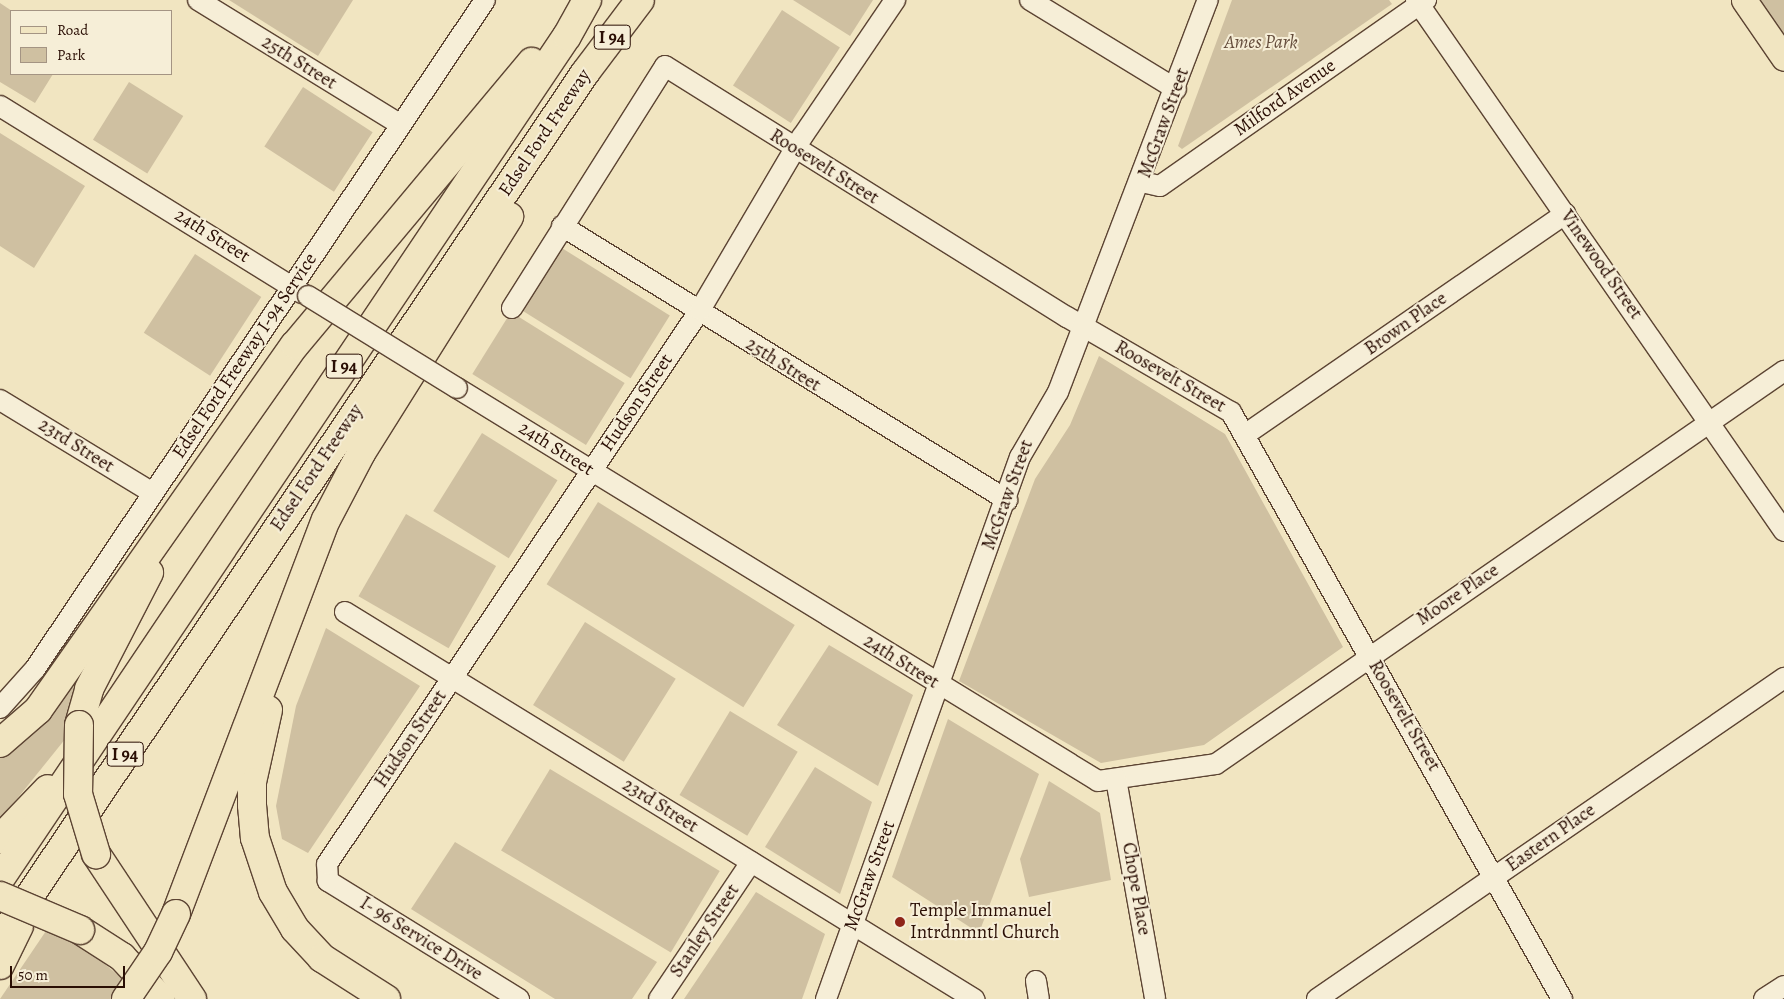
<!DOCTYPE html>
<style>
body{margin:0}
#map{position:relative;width:1784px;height:999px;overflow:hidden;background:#f1e5c1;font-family:Alegreya,serif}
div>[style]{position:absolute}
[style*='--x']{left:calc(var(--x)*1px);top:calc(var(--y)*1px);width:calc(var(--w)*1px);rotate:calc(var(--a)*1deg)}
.green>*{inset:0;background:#cfc0a1;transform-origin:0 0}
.roads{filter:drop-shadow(1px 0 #5c4433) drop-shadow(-1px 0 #5c4433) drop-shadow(0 1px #5c4433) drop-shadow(0 -1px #5c4433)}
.minor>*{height:20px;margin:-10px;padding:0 10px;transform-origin:10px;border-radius:10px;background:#f6eed7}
.major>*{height:25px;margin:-12.5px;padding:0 12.5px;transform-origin:12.5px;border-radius:12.5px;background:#f1e5c1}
.highway>*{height:28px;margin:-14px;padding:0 14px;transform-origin:14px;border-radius:14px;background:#f1e5c1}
.bridges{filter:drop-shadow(1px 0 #5c4433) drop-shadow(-1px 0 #5c4433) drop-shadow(0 1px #5c4433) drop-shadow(0 -1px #5c4433)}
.minor-bridge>*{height:20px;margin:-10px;padding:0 10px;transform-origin:10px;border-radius:10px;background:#f6eed7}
.highway-bridge>*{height:28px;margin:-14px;padding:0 14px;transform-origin:14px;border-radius:14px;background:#f1e5c1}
.dots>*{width:14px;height:14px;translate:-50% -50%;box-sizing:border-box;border:2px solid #f6eed7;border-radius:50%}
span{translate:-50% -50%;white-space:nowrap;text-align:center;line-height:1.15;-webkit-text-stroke:4px #f6eed7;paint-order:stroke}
.shield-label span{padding:1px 4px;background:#f6eed7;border:1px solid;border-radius:4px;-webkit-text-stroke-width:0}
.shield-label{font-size:18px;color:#2a0e04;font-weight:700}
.park-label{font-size:19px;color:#644c3b;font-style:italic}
.street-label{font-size:19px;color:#2a0e04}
.poi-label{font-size:19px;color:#2a0e04}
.left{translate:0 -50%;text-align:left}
.legend{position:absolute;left:10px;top:10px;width:162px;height:65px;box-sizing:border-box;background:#f6eed7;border:1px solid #a49483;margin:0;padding:6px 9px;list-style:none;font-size:15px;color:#2a0e04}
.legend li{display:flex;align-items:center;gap:10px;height:25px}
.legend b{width:25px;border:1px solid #a49483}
.scale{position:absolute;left:10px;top:966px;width:115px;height:22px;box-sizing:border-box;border:2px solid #2a0e04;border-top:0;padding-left:6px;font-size:15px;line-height:18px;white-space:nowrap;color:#2a0e04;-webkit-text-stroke:4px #f6eed7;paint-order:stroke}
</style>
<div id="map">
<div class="green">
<i style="clip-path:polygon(229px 0,353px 0,318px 56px)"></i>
<i style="clip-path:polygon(793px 0,873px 0,850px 36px)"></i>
<i style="clip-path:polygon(1232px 0,1389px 0,1392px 4px,1182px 149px,1178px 146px)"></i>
<i style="clip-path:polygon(1753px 0,1784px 0,1784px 44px)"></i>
<i style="clip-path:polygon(0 3px,12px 11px,11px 74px,53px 74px,35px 103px,0 82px)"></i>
<i style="left:782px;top:10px;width:69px;height:90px;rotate:33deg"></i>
<i style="left:129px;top:82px;width:64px;height:68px;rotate:32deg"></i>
<i style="left:303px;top:87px;width:83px;height:71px;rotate:33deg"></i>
<i style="clip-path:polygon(0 133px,85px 186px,34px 268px,0 246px)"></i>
<i style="left:557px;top:245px;width:133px;height:74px;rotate:32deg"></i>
<i style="left:195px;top:254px;width:79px;height:94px;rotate:33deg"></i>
<i style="left:511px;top:312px;width:134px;height:73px;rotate:32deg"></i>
<i style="clip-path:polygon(1099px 356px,1225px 434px,1343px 647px,1204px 745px,1101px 763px,959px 681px,1035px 479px,1070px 425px)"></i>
<i style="left:482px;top:433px;width:89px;height:92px;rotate:32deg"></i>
<i style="left:598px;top:502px;width:232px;height:97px;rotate:32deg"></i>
<i style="left:406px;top:514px;width:104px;height:95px;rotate:30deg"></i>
<i style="left:585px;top:622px;width:107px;height:98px;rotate:32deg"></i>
<i style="clip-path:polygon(326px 628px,420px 686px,308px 853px,282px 839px,276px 806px,296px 706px)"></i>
<i style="clip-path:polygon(829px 645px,913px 695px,878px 786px,777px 725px)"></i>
<i style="clip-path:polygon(83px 668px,87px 671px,66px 738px,0 820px,0 758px)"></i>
<i style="left:730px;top:711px;width:79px;height:98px;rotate:31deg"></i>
<i style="clip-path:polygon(948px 719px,1039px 774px,979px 933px,892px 877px)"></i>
<i style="clip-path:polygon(815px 767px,872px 802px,840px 894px,765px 847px)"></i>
<i style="left:550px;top:769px;width:198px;height:95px;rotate:31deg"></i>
<i style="clip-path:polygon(1049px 781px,1100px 813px,1111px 880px,1029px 897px,1020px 859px)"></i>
<i style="clip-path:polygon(455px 842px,657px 962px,632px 999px,555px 999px,411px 909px)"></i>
<i style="clip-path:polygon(756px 892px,825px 934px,802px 999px,684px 999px)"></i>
<i style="clip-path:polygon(48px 928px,77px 941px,147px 999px,0 999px)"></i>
</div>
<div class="roads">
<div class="minor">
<i style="--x:198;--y:0;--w:238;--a:31.6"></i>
<i style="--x:1030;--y:0;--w:171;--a:31.4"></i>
<i style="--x:1416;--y:0;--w:646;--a:55.28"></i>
<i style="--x:0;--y:106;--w:355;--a:31.8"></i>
<i style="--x:1142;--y:182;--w:18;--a:13"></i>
<i style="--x:1160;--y:186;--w:325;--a:-35"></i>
<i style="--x:562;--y:226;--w:523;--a:31.62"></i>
<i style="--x:512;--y:308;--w:286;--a:-57.7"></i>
<i style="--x:665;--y:66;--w:474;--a:32"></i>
<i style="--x:1067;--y:317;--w:190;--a:30.1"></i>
<i style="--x:1231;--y:412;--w:674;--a:60.58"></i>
<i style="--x:457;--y:388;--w:752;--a:31.51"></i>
<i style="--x:1098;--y:781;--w:119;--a:-8.2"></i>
<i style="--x:1216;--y:764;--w:691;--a:-34.68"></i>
<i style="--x:0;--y:400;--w:179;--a:31.3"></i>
<i style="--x:1246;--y:434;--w:388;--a:-34.6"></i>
<i style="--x:345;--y:612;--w:739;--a:31.6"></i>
<i style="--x:0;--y:708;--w:52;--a:-48.1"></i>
<i style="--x:35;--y:669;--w:806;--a:-56.07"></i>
<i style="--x:1116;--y:779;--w:223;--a:79.9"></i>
<i style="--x:1036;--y:981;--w:18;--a:81"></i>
<i style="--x:519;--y:999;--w:225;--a:-148.3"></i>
<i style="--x:328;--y:881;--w:17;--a:-93"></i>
<i style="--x:327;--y:864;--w:668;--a:-56.05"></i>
<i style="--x:700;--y:310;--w:201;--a:-59.5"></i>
<i style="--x:802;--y:137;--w:166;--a:-55.8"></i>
<i style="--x:659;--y:999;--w:165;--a:-56.1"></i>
<i style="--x:826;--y:999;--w:576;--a:-70.31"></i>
<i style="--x:1020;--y:457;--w:75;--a:-59.7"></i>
<i style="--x:1058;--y:392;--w:420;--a:-69.1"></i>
<i style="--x:1317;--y:999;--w:567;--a:-34.5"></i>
<i style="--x:1764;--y:999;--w:24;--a:-33"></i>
</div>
<div class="major">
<i style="--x:1744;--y:0;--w:70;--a:55.4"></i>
</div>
<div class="highway">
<i style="--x:268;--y:710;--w:74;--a:102.5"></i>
<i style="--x:252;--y:782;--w:23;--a:90"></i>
<i style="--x:252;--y:805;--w:33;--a:85"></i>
<i style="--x:255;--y:838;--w:57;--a:71.6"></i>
<i style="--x:273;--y:892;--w:43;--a:59.3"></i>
<i style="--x:295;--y:929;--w:40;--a:47"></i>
<i style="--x:322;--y:958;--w:76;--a:32.6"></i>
<i style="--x:79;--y:725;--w:37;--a:-74"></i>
<i style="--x:89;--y:689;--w:131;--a:-62.7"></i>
<i style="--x:0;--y:743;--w:50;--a:-41"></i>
<i style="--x:38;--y:710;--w:446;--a:-54.9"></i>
<i style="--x:295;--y:345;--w:369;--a:-50.1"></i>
<i style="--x:0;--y:839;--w:69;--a:-46.2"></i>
<i style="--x:96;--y:854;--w:174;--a:56.5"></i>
<i style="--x:0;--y:879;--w:1016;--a:-56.08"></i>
<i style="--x:567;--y:36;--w:41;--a:-60.9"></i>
<i style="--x:176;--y:914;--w:422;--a:-69.2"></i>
<i style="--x:326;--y:520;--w:76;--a:-62.4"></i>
<i style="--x:361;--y:453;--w:279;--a:-57.9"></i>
<i style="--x:80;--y:930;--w:50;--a:32.7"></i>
<i style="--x:122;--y:957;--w:57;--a:47.1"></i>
<i style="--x:0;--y:940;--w:1046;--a:-55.99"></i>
<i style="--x:585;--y:73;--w:91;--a:-53"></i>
<i style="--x:0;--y:965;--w:43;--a:-64"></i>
</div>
</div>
<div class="bridges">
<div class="minor-bridge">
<i style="--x:308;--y:296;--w:175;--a:31.7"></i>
</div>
<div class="highway-bridge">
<i style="--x:79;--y:725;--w:69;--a:90.8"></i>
<i style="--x:78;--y:794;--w:63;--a:73.3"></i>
<i style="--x:0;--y:896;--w:87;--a:23"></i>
<i style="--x:126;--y:999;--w:57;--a:-55.8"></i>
<i style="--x:158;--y:952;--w:42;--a:-64.7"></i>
</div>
</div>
<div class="dots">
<i style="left:900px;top:922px;background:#8f2418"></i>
</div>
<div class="shield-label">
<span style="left:612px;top:37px">I 94</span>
<span style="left:344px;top:366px">I 94</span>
<span style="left:125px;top:754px">I 94</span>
</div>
<div class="park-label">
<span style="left:1261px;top:43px">Ames Park</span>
</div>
<div class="street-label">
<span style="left:299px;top:63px;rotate:32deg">25th Street</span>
<span style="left:1285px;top:98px;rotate:-35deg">Milford Avenue</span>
<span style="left:1164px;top:123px;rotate:-70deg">McGraw Street</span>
<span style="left:545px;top:133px;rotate:-56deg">Edsel Ford Freeway</span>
<span style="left:824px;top:167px;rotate:32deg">Roosevelt Street</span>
<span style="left:212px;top:236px;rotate:32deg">24th Street</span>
<span style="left:1601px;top:265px;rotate:55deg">Vinewood Street</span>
<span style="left:1406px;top:324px;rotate:-35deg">Brown Place</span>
<span style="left:245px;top:356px;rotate:-56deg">Edsel Ford Freeway I-94 Service</span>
<span style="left:783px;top:365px;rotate:32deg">25th Street</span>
<span style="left:1170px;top:377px;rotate:30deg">Roosevelt Street</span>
<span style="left:637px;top:403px;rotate:-56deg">Hudson Street</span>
<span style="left:76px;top:446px;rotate:32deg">23rd Street</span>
<span style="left:556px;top:449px;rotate:32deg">24th Street</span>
<span style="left:317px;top:468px;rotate:-56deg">Edsel Ford Freeway</span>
<span style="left:1008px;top:495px;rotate:-70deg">McGraw Street</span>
<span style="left:1458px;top:595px;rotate:-34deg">Moore Place</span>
<span style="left:901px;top:662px;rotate:32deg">24th Street</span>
<span style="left:1404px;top:716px;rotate:60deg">Roosevelt Street</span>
<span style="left:411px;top:739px;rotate:-56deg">Hudson Street</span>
<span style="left:660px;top:806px;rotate:32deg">23rd Street</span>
<span style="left:1551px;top:838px;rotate:-35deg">Eastern Place</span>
<span style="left:870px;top:876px;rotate:-70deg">McGraw Street</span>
<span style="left:1136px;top:889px;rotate:80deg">Chope Place</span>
<span style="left:705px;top:931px;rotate:-56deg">Stanley Street</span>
<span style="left:421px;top:939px;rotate:32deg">I- 96 Service Drive</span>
</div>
<div class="poi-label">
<span class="left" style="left:910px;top:922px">Temple Immanuel<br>Intrdnmntl Church</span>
</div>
<ul class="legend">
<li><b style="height:6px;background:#f1e5c1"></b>Road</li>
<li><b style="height:14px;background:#cfc0a1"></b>Park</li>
</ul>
<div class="scale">50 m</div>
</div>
